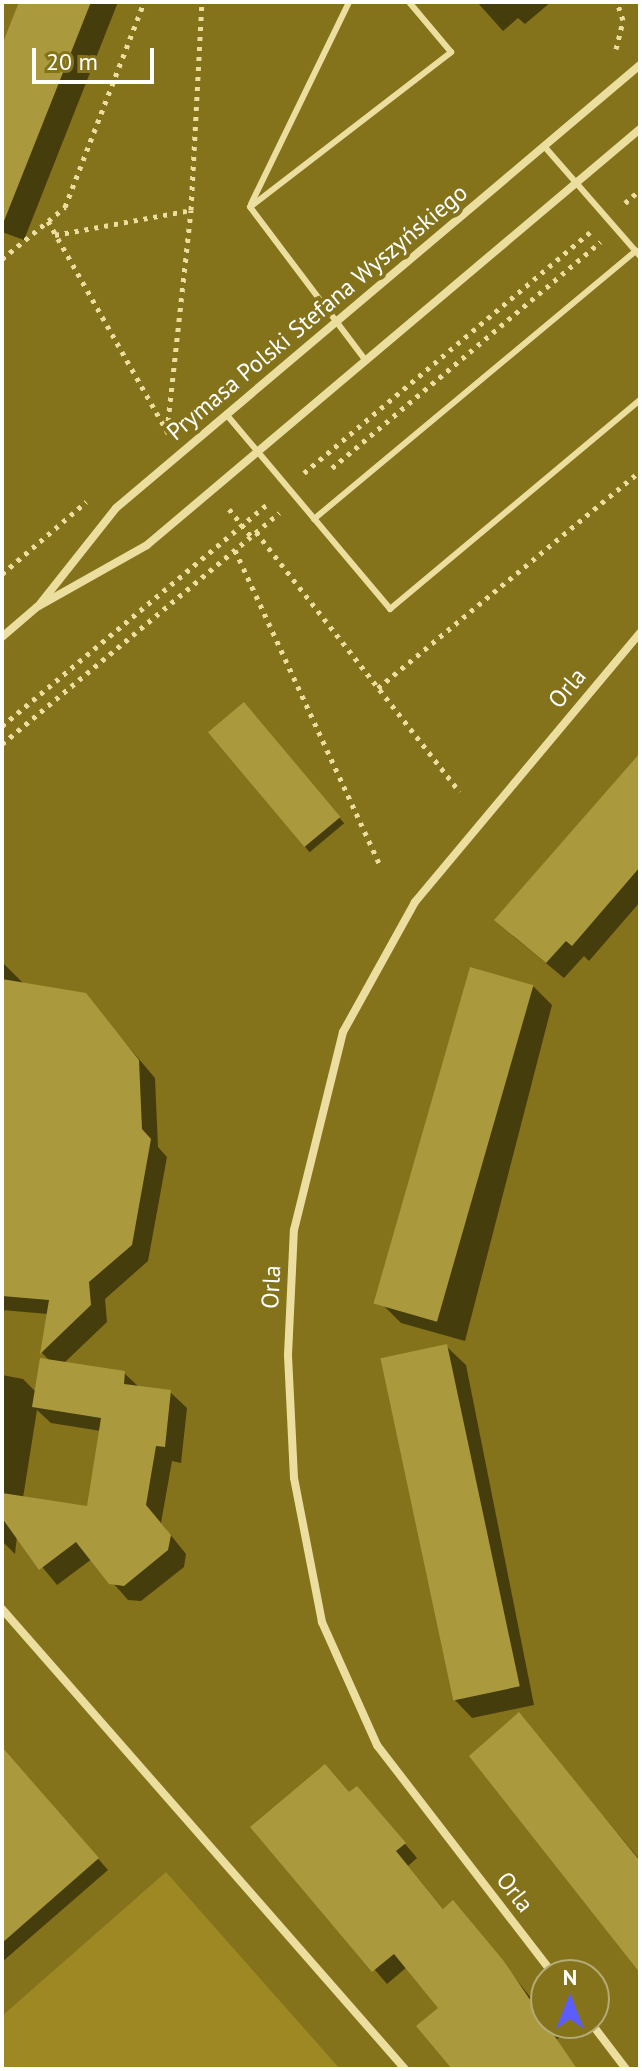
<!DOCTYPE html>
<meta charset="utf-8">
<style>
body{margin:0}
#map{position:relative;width:642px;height:2071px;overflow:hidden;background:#84731a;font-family:"PT Sans",sans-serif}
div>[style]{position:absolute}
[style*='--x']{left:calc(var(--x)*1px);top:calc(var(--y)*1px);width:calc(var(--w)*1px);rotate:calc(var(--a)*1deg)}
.green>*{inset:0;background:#9d8823}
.shadow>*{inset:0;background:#0007;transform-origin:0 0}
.building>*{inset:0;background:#ab993e;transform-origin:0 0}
.path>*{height:5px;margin-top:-2.5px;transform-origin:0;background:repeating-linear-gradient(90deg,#ebde9f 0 4px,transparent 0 10px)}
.lane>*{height:6px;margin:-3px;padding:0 3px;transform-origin:3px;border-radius:3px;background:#ebde9f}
.street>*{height:8px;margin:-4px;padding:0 4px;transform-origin:4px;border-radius:4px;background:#ebde9f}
span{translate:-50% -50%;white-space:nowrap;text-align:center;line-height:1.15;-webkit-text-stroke:8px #84731a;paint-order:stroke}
.street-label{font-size:24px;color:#fff}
.frame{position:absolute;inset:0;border:4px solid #fff;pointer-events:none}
.north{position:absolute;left:530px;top:1959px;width:80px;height:80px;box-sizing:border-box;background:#84731a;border:2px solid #b5ab76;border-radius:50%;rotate:0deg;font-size:22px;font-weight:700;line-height:32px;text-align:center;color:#fff}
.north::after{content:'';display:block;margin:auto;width:28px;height:36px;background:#5b5dfe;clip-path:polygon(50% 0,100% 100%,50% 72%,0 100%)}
.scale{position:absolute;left:32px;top:48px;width:122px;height:36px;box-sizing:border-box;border:4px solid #fff;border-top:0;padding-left:10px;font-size:24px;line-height:28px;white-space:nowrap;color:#fff;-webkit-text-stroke:6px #84731a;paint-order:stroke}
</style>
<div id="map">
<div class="green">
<i style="clip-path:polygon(166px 1872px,340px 2069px,2px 2069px,2px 2016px)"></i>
</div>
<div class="shadow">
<i style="clip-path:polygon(21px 2px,118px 2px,24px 240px,2px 232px,2px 51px)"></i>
<i style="clip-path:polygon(477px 2px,551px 2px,525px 24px,518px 18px,503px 31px)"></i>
<i style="left:249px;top:710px;width:148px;height:45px;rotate:50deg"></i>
<i style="clip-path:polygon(640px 756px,640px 902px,589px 961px,584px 956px,564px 978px,513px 936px)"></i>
<i style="clip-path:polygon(evenodd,4px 964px,23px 983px,85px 995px,155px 1078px,158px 1147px,167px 1157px,148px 1261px,105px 1299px,107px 1322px,63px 1364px,124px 1373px,140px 1388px,170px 1392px,187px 1408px,181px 1463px,172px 1461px,161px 1523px,186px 1554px,184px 1567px,141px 1601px,128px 1600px,92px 1559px,57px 1585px,17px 1536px,15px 1554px,2px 1541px,2px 1375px,23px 1379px,36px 1392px,51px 1362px,42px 1353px,48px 1314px,2px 1310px,4px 964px,37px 1410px,51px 1423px,101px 1431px,89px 1508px,23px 1498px,37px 1410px)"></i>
<i style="clip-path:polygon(533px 986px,552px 1005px,465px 1341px,401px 1323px,382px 1304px)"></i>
<i style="clip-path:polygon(447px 1347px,466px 1365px,534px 1705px,472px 1718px,454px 1699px)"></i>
<i style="clip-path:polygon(519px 1715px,640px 1860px,640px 1969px)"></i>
<i style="clip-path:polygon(2px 1748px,108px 1870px,2px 1962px)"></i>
<i style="clip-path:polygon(370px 1802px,417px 1858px,408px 1866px,444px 1910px,453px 1903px,466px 1916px,561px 2036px,554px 2042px,577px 2069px,457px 2069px,441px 2008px,407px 1967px,387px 1984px,253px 1827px)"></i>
</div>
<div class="building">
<i style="clip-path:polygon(19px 2px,91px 2px,4px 221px,2px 45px)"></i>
<i style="left:244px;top:702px;width:150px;height:47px;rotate:50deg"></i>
<i style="clip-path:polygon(640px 753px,640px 867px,572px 946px,566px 941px,546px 963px,494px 920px)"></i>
<i style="left:470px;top:967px;width:66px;height:350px;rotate:16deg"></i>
<i style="clip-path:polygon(2px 979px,86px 993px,139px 1060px,142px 1129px,151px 1139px,132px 1245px,89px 1282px,91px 1305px,40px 1354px,49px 1300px,2px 1296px)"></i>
<i style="left:447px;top:1344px;width:350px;height:68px;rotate:78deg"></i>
<i style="clip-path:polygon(40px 1358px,125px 1371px,124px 1384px,171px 1390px,165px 1447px,156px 1446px,146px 1505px,171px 1535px,168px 1550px,124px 1586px,109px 1584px,76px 1542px,39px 1570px,2px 1518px,2px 1493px,87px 1506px,101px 1418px,32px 1407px)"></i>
<i style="clip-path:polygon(519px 1712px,640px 1861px,640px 1973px,469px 1756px)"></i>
<i style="clip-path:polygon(2px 1747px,99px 1858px,2px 1943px)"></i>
<i style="clip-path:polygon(325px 1764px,349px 1792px,357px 1786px,406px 1843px,396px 1851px,443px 1909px,453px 1900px,503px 1960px,577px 2069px,452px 2069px,416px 2026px,438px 2008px,394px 1954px,372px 1972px,250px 1827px)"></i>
</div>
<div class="path">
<i style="--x:616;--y:49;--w:30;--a:-76"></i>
<i style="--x:623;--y:20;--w:19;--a:-108"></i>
<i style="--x:625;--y:203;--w:20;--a:-41"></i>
<i style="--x:48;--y:221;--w:244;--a:60.5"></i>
<i style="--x:55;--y:235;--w:138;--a:-10.4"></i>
<i style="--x:2;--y:259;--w:82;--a:-39.5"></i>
<i style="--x:65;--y:207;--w:220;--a:-68.9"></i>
<i style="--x:167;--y:431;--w:222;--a:-83.8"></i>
<i style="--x:191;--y:210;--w:208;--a:-87"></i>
<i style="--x:332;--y:468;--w:351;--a:-40.1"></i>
<i style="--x:304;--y:473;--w:374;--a:-40.1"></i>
<i style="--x:229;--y:509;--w:35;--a:51"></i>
<i style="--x:256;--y:532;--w:330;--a:51.9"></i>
<i style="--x:235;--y:550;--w:349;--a:65.3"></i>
<i style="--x:2;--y:574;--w:111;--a:-40.6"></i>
<i style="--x:378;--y:688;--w:340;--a:-39.6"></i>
<i style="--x:2;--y:726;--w:348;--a:-39.9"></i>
<i style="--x:2;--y:744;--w:361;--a:-39.8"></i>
</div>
<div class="lane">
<i style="--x:544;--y:146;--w:146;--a:48.9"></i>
<i style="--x:251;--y:204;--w:225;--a:-64.1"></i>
<i style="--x:250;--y:207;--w:254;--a:-37.6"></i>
<i style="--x:451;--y:52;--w:65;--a:-130"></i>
<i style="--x:250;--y:207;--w:193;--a:53"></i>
<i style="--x:226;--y:414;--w:255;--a:49.9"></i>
<i style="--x:390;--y:609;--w:326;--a:-39.9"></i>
<i style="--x:314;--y:519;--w:419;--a:-39.8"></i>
</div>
<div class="street">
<i style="--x:40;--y:604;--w:122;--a:-51.6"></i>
<i style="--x:116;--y:508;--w:686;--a:-40.21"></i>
<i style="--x:2;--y:637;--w:46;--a:-40.6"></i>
<i style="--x:37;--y:607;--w:126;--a:-29.4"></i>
<i style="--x:147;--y:545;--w:645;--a:-40.16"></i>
<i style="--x:2;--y:1609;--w:612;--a:48.78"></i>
<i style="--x:554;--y:1975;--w:290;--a:-127.6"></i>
<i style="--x:377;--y:1745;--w:135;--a:-114.1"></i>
<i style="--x:322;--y:1622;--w:147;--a:-101"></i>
<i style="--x:294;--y:1478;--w:123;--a:-92.8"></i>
<i style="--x:288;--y:1355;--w:125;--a:-87.3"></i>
<i style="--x:294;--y:1230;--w:204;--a:-76.1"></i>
<i style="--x:343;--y:1032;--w:149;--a:-61"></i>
<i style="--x:415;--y:902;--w:351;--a:-50.1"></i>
<i style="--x:591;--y:2023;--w:58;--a:52.7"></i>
</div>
<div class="street-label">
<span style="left:317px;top:312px;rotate:-40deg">Prymasa Polski Stefana Wyszyńskiego</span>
<span style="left:567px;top:688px;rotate:-50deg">Orla</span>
<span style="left:271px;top:1287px;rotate:-87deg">Orla</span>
<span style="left:515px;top:1892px;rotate:52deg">Orla</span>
</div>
<div class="frame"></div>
<div class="north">N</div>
<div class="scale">20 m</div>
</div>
